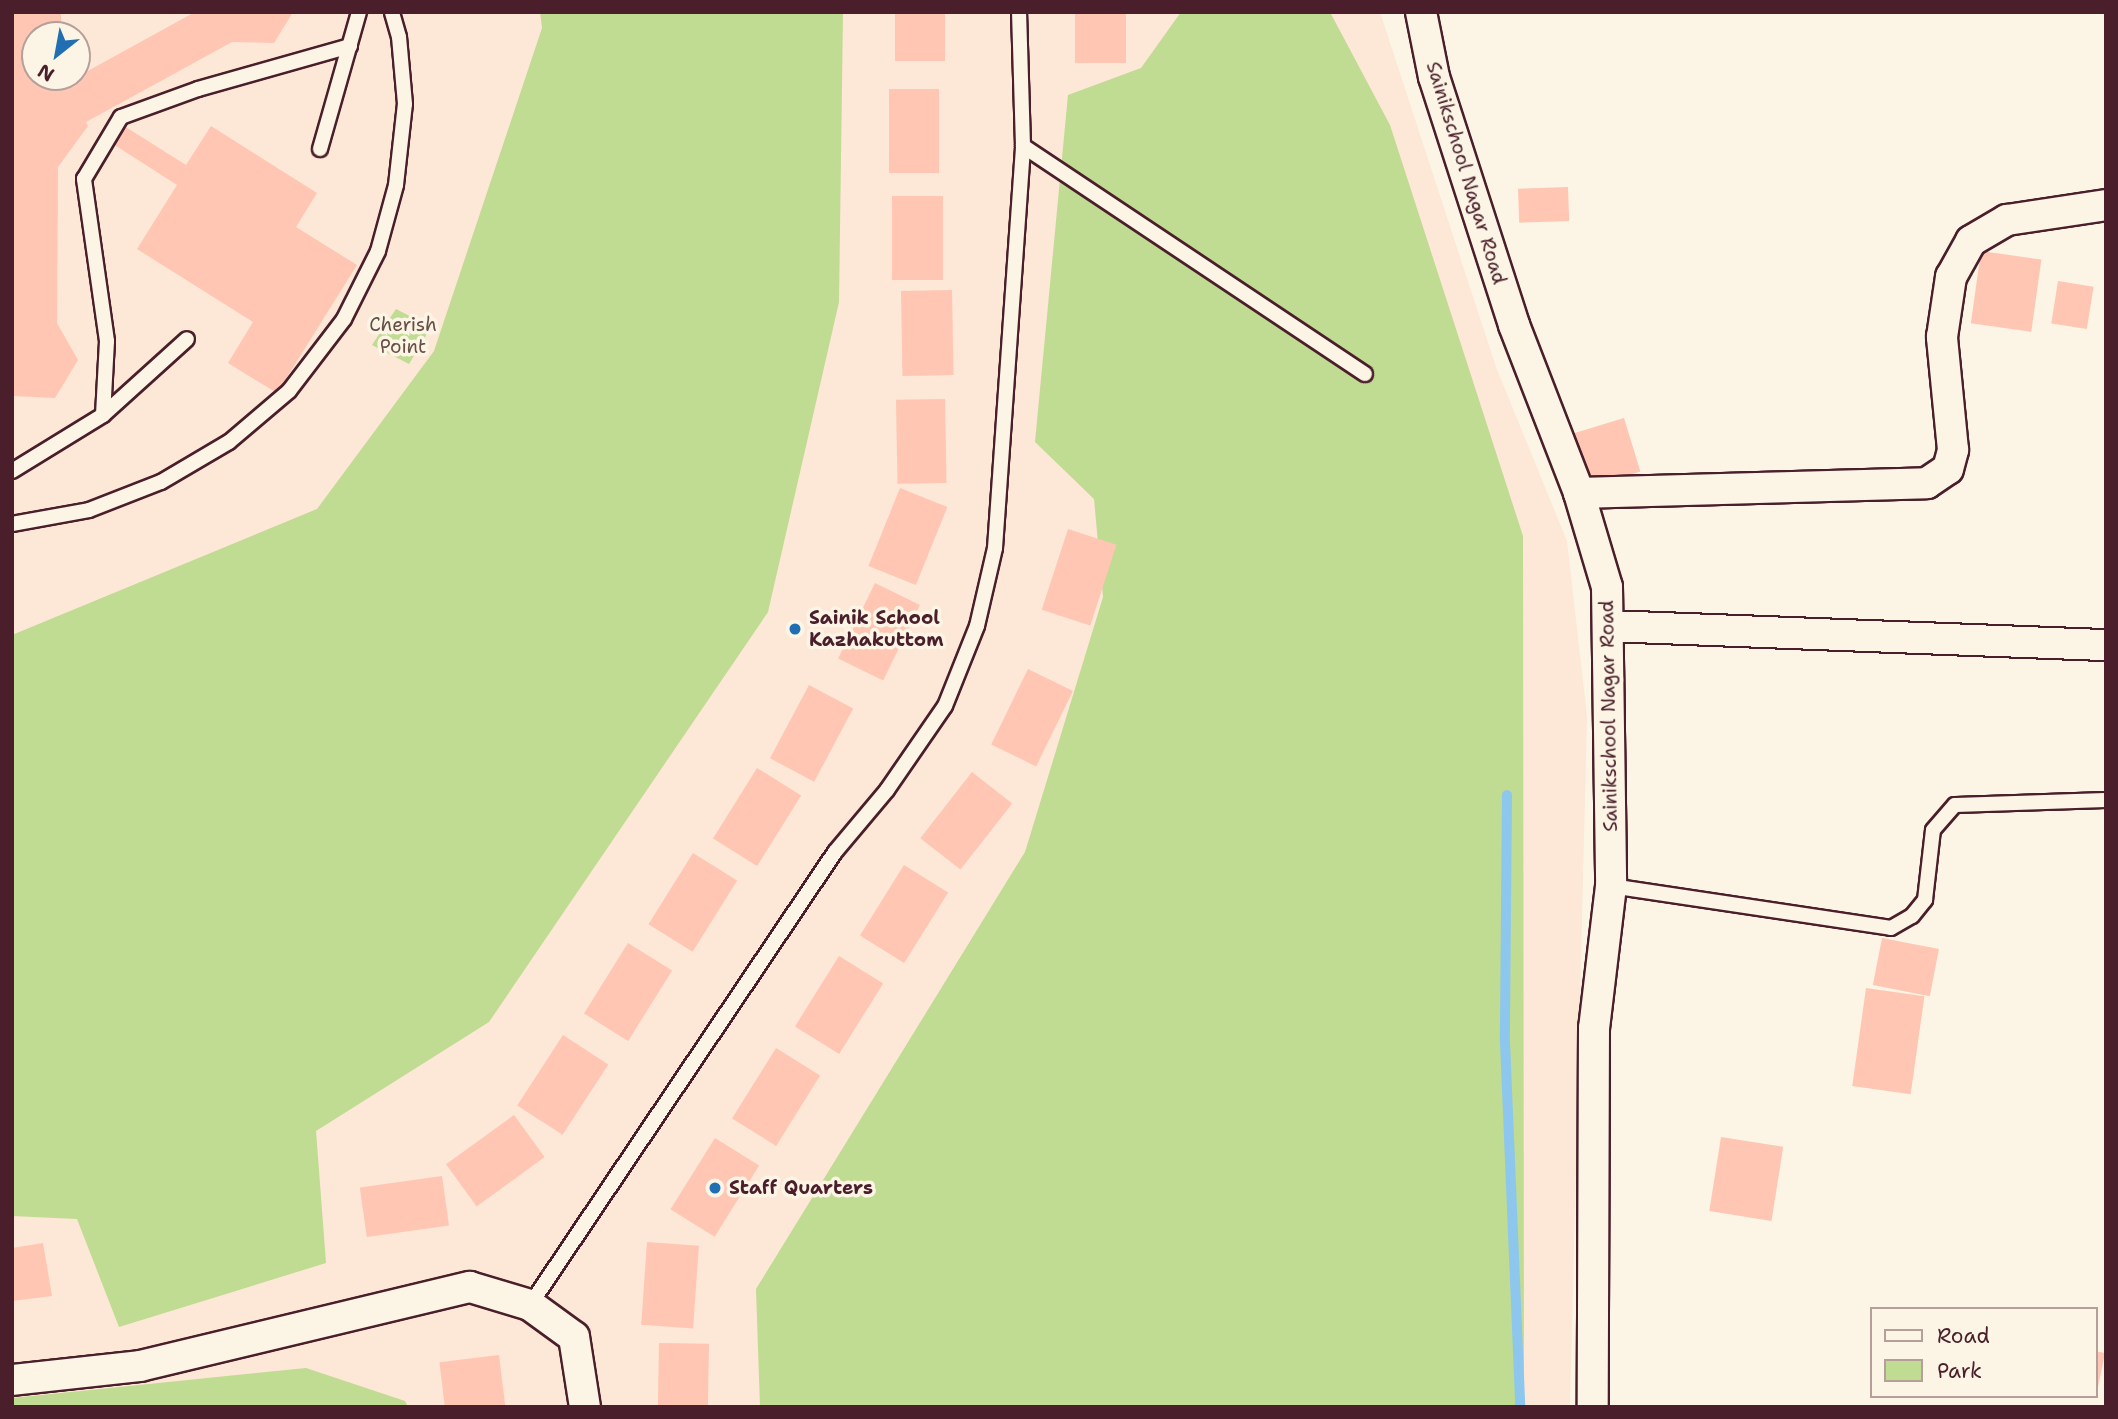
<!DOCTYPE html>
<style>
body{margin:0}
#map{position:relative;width:2118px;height:1419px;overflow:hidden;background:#fcf5e5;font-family:"Shantell Sans",sans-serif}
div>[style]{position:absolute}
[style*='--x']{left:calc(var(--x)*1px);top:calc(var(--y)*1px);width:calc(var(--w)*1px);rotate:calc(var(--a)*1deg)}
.built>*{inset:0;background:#fde7d6}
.green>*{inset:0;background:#c0db92}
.stream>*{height:10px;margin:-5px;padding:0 5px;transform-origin:5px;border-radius:5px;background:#8ec7ed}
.building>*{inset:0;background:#ffc6b4;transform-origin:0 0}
.roads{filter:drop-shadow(2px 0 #4a1f2b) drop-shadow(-2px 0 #4a1f2b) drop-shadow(0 2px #4a1f2b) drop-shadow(0 -2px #4a1f2b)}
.service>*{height:14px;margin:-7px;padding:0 7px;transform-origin:7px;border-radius:7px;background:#fcf5e5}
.minor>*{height:30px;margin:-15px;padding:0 15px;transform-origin:15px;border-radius:15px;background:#fcf5e5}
.dots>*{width:19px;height:19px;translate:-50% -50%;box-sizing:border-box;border:4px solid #fcf5e5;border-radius:50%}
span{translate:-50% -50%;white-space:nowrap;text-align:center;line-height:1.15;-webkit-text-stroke:7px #fcf5e5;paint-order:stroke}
.street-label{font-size:19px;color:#4a1f2b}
.park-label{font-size:19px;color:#684e45}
.poi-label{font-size:19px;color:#4a1f2b;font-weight:700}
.left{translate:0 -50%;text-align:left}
.frame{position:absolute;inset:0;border:14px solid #4a1f2b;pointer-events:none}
.legend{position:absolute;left:1870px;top:1307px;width:228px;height:91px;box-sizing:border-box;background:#fcf5e5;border:2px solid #b59f9b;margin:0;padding:9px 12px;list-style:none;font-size:21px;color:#4a1f2b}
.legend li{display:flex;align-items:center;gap:14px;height:35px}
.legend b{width:35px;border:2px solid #b59f9b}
.north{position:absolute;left:21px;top:21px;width:70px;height:70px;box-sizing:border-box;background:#fcf5e5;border:2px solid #b59f9b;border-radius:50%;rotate:211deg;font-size:19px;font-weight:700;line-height:28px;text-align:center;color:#4a1f2b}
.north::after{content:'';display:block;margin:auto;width:24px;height:32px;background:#1f6fb2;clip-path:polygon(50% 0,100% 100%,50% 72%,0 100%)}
</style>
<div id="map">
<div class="built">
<i style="clip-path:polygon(evenodd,12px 12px,1380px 12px,1496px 367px,1567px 541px,1587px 716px,1570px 1407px,12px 1407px,12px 12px,35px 35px,77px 35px,77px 77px,35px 77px,35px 35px)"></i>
</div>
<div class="green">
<i style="clip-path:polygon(540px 12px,843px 12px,839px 302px,768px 612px,489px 1022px,316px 1131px,326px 1263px,119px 1327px,77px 1219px,12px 1216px,12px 635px,317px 509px,434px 351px,542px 28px)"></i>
<i style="clip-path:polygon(1181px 12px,1331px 14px,1390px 125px,1523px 536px,1524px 1407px,760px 1407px,756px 1289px,1025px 852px,1103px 597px,1094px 499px,1035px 442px,1068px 95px,1141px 68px)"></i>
<i style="clip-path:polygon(396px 309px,431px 327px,409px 364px,372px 345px)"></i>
<i style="clip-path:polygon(306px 1368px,405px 1401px,408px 1407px,12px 1407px,12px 1398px)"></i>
</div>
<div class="stream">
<i style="--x:1507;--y:795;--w:247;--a:90.5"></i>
<i style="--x:1505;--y:1042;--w:365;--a:87.6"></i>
</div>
<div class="building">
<i style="clip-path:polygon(12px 12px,61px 12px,61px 35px,35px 35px,35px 77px,61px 77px,64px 84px,195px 12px,293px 12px,274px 43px,232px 42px,86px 122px,88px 126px,58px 167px,57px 323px,78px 360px,55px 398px,12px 396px)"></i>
<i style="left:895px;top:12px;width:50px;height:49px"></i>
<i style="left:1075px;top:12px;width:51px;height:51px"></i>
<i style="left:889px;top:89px;width:50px;height:84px"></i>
<i style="clip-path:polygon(121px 124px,186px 165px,211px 126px,317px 193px,296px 227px,357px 265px,277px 393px,228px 363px,253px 322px,137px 249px,177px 185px,110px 142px)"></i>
<i style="left:1568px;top:187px;width:34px;height:50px;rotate:88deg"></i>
<i style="left:892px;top:196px;width:51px;height:84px"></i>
<i style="left:1981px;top:251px;width:61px;height:73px;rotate:8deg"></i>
<i style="left:2058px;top:281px;width:36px;height:43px;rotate:9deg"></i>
<i style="left:952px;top:290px;width:85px;height:51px;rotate:89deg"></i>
<i style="left:945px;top:399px;width:84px;height:49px;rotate:89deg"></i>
<i style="left:1624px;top:418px;width:56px;height:61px;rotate:73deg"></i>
<i style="left:900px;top:488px;width:51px;height:84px;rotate:22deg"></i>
<i style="left:1068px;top:529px;width:51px;height:85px;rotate:18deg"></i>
<i style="left:875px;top:583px;width:50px;height:84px;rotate:26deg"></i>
<i style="left:1028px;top:669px;width:50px;height:84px;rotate:26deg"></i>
<i style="left:809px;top:685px;width:50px;height:83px;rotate:28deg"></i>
<i style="left:757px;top:768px;width:52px;height:83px;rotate:32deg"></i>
<i style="left:972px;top:772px;width:51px;height:84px;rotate:38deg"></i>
<i style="left:693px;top:853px;width:52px;height:84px;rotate:32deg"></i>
<i style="left:904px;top:865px;width:52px;height:83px;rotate:32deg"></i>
<i style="left:1882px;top:938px;width:58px;height:48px;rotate:11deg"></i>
<i style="left:628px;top:943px;width:52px;height:83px;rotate:32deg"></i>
<i style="left:839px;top:956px;width:52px;height:83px;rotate:32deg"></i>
<i style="left:1866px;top:988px;width:59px;height:99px;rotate:8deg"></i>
<i style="left:563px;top:1035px;width:54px;height:84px;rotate:33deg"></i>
<i style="left:776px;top:1048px;width:52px;height:83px;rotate:32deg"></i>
<i style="left:514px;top:1115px;width:52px;height:84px;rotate:54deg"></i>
<i style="left:1721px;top:1137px;width:63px;height:75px;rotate:9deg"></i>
<i style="left:715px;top:1138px;width:52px;height:84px;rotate:32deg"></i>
<i style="left:442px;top:1176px;width:50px;height:83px;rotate:82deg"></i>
<i style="left:647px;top:1242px;width:52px;height:83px;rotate:4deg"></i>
<i style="clip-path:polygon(43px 1243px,52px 1296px,12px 1301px,12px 1248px)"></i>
<i style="left:659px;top:1343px;width:50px;height:64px;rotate:1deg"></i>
<i style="clip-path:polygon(2095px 1351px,2105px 1353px,2098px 1387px,2095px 1387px)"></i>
<i style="left:499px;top:1355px;width:52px;height:60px;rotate:83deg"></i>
</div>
<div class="roads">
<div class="service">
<i style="--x:1023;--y:146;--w:411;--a:33.7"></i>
<i style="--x:320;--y:149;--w:142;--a:-74.1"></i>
<i style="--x:103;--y:415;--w:74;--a:-86.9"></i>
<i style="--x:107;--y:341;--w:164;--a:-98.1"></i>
<i style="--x:84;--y:179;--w:72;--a:-59.2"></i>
<i style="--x:121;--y:117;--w:82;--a:-20"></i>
<i style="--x:198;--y:89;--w:158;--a:-15.8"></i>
<i style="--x:12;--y:471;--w:107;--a:-31.6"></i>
<i style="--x:103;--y:415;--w:113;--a:-42.1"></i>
<i style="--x:12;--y:524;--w:78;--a:-10.3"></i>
<i style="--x:89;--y:510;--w:77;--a:-21.3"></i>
<i style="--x:161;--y:482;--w:79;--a:-30.5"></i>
<i style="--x:229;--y:442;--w:79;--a:-40.4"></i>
<i style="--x:289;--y:391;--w:91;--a:-52.6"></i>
<i style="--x:344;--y:319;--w:76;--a:-63.4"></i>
<i style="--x:378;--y:251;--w:68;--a:-74.7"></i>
<i style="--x:396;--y:185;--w:81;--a:-83.7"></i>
<i style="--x:405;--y:104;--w:67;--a:-95.1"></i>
<i style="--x:399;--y:37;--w:26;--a:-106"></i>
<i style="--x:1611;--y:886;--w:283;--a:8.5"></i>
<i style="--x:1891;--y:928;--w:24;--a:-30"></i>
<i style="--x:1912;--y:916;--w:21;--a:-51"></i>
<i style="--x:1925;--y:900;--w:70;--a:-83.5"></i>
<i style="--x:1933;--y:830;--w:33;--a:-49"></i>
<i style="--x:1955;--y:805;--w:151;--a:-1.9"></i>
<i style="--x:530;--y:1305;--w:546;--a:-56.05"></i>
<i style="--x:835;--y:852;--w:81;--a:-50"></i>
<i style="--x:887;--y:790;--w:102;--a:-55.4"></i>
<i style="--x:945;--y:706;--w:86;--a:-68.2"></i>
<i style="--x:977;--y:626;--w:80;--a:-77"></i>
<i style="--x:995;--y:548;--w:403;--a:-86"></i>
<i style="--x:1023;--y:146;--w:134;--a:-91.7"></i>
</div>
<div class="minor">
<i style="--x:1421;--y:12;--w:66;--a:78.7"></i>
<i style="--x:1434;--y:77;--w:261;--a:72.1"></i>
<i style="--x:1514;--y:325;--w:180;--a:68.8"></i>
<i style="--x:1579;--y:493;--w:98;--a:73.4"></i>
<i style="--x:1607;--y:587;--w:299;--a:89.2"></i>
<i style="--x:1611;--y:886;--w:143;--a:96.8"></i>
<i style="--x:1594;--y:1028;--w:379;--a:90.2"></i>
<i style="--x:1579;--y:493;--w:348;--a:-1.6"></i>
<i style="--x:1927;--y:483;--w:25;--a:-34"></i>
<i style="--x:1948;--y:469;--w:20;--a:-75"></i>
<i style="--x:1953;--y:450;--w:114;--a:-95.6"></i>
<i style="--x:1942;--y:337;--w:61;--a:-81.5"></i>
<i style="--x:1951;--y:277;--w:41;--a:-60.9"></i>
<i style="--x:1971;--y:241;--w:42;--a:-30.3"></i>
<i style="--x:2007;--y:220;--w:100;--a:-8.6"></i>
<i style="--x:1608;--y:626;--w:498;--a:2.2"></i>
<i style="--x:12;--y:1380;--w:129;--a:-6.2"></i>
<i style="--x:140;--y:1366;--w:339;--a:-13.5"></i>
<i style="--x:470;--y:1287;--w:63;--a:16.7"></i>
<i style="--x:530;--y:1305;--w:54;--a:36"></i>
<i style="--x:574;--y:1337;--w:71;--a:81.1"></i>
</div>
</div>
<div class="dots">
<i style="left:795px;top:629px;background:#1f6fb2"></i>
<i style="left:715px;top:1188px;background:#1f6fb2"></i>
</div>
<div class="street-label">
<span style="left:1466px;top:173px;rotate:73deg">Sainikschool Nagar Road</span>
<span style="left:1609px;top:716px;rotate:-91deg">Sainikschool Nagar Road</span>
</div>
<div class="park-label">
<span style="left:403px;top:336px">Cherish<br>Point</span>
</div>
<div class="poi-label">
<span class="left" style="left:809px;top:629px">Sainik School<br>Kazhakuttom</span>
<span class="left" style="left:729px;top:1188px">Staff Quarters</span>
</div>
<div class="frame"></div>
<ul class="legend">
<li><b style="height:9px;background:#fcf5e5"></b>Road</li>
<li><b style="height:19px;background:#c0db92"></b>Park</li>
</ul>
<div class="north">N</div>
</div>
